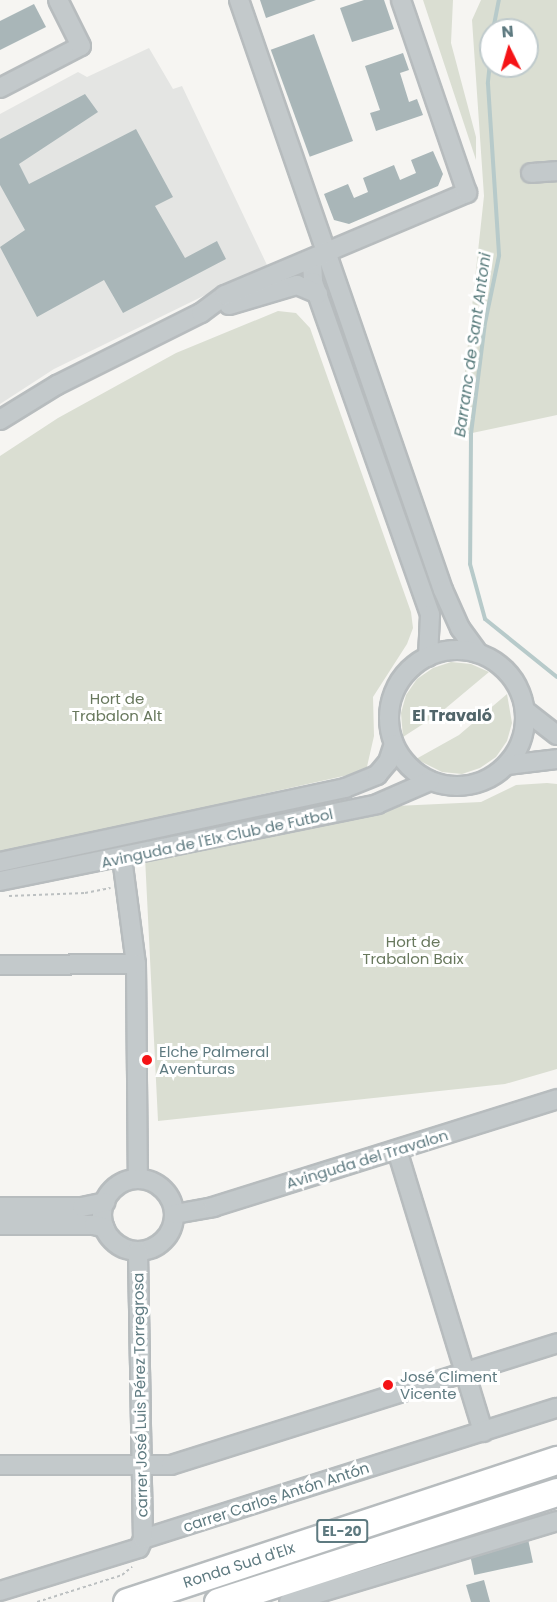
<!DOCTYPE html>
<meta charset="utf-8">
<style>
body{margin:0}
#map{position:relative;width:557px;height:1602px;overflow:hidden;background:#f6f5f2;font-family:Poppins,sans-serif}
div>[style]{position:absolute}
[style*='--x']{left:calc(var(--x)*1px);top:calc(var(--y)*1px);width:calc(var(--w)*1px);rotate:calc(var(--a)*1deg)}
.built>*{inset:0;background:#e4e5e3}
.green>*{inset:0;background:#daded2}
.stream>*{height:4px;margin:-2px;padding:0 2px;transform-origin:2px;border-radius:2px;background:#b7caca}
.building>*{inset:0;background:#a9b6b8;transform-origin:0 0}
.path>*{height:2px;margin-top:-1px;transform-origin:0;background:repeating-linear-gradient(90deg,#bcc0c1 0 3px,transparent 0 6px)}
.roads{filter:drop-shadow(2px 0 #b7bcbe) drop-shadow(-2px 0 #b7bcbe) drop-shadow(0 2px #b7bcbe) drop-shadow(0 -2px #b7bcbe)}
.minor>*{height:18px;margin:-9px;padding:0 9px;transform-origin:9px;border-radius:9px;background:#c3c9cb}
.minor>.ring{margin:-9px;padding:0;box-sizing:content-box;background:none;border:18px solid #c3c9cb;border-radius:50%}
.highway>*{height:27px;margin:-13.5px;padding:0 13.5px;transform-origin:13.5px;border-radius:13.5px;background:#fff}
.dots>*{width:16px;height:16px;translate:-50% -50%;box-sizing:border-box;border:3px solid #fff;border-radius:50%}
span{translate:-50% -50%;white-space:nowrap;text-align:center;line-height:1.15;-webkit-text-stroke:6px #fff;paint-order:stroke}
.shield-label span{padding:2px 4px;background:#fff;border:2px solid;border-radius:4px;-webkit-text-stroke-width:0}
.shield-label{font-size:14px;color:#5e7a80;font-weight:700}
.park-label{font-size:15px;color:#68785d}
.street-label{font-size:15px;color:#5e7a80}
.poi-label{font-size:15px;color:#5e7a80}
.left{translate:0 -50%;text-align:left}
.water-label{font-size:16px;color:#587b7c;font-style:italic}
.neighbourhood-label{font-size:16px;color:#51656a;font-weight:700}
.north{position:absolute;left:479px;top:18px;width:60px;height:60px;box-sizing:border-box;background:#fff;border:2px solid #bfcacc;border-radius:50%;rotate:355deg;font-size:16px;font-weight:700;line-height:24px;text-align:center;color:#5e7a80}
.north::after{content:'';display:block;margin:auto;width:21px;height:27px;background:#f51316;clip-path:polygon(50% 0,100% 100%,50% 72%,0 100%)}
</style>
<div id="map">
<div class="built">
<i style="clip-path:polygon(149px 48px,173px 89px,182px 86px,267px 265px,54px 369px,0 404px,0 114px,78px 72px,87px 77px)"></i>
</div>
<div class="green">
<i style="clip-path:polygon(423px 0,453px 0,451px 43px,476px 137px,476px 160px)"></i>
<i style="clip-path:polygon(evenodd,481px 0,557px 0,557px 415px,458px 436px,484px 196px,472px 20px,481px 0,491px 30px,527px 30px,527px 66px,491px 66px,491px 30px)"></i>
<i style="clip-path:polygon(278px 311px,296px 313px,310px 328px,411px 612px,413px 628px,407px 644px,373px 697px,374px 736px,366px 771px,0 853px,0 456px,58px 418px,176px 353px)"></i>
<i style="clip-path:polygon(451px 662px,471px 664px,489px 672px,440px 713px,403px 737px,401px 713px,406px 695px,417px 679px,433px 668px)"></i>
<i style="clip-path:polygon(507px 694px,512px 723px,507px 741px,496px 757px,480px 768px,462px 774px,442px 772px,416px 759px,459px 735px)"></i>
<i style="clip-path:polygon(547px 783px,557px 784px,557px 1069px,505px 1084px,158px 1121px,145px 857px,396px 806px,481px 802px,516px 785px)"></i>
</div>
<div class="stream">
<i style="--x:493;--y:30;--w:31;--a:-79"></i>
<i style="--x:491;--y:53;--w:31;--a:96"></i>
<i style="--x:488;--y:84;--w:172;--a:86.3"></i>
<i style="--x:499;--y:256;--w:68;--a:101.8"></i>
<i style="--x:485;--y:323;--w:112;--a:97.2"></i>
<i style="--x:471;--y:434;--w:130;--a:90.4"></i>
<i style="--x:470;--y:564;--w:57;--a:74.7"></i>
<i style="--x:485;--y:619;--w:92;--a:38.9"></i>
</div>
<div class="building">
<i style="clip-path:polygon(260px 0,316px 0,266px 18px)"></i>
<i style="clip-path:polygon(364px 0,384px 0,394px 29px,352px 42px,340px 8px)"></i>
<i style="clip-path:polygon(34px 4px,46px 27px,0 50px,0 21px)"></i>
<i style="left:314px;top:34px;width:114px;height:46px;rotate:70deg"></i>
<i style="clip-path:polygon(403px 53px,409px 70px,400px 73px,409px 102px,417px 99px,423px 115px,376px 131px,370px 113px,380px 110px,365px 66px)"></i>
<i style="clip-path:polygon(85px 94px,98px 112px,19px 164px,29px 184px,136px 129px,173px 197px,155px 206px,185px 258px,217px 241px,226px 259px,123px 313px,104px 280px,37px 317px,0 247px,25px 230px,0 185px,0 139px)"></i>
<i style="clip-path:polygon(433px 151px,443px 174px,438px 186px,349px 224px,334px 220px,324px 194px,348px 184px,354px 198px,368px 192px,363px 178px,394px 165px,400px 180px,416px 173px,411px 160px)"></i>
<i style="left:528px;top:1539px;width:24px;height:60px;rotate:78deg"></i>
<i style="clip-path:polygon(484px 1580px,490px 1602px,471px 1602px,466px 1585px)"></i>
</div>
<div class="path">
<i style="--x:9;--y:896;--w:76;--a:-2.3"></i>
<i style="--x:85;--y:893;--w:26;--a:-11"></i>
<i style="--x:37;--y:1602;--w:89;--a:-17.6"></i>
<i style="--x:122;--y:1575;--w:13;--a:-39"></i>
</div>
<div class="roads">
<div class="minor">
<i style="--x:239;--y:0;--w:624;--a:70.93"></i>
<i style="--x:443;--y:590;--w:42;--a:65.9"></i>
<i style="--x:460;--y:628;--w:31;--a:54"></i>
<i style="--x:0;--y:88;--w:91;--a:-27.4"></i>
<i style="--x:81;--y:46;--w:51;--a:-116.6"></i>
<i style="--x:531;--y:173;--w:26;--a:-4"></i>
<i style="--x:312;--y:261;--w:21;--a:87"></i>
<i style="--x:313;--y:282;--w:353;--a:70.6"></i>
<i style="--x:430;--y:615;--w:42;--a:92.7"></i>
<i style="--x:229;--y:305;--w:71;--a:-16.4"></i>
<i style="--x:297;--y:285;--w:23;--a:23"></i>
<i style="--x:0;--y:420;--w:67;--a:-31.6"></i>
<i style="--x:57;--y:385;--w:161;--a:-26.6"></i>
<i style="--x:201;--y:313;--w:30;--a:-37"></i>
<i style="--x:225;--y:295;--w:263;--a:-22.9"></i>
<i style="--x:467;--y:193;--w:204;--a:-108.9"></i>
<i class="ring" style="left:389px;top:650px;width:118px;height:118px"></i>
<i style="--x:526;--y:711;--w:39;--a:38"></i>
<i style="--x:507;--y:765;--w:50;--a:-6.8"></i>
<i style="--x:122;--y:858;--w:107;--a:82.5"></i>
<i style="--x:136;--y:964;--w:215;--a:89.5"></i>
<i style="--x:0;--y:862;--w:353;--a:-12.1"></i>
<i style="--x:345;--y:788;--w:35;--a:-22"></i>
<i style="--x:377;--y:775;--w:17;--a:-50"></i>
<i style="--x:388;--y:762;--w:19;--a:-72"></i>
<i style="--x:0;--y:881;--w:385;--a:-11.5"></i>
<i style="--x:377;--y:804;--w:58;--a:-23.5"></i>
<i style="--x:0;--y:965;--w:136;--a:-0.4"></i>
<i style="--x:397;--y:1150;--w:295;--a:73"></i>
<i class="ring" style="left:102px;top:1179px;width:54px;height:54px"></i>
<i style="--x:0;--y:1207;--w:82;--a:0"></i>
<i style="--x:82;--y:1207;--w:24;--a:-12"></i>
<i style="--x:175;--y:1214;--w:39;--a:-10"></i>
<i style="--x:213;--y:1207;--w:361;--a:-17.4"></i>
<i style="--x:0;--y:1225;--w:94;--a:0"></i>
<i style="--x:94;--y:1225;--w:11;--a:15"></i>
<i style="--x:0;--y:1465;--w:171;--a:0"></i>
<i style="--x:171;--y:1465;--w:405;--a:-17.5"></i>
<i style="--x:143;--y:1539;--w:434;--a:-17.6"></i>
<i style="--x:0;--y:1591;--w:145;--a:-17.2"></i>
<i style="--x:139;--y:1548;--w:10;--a:-66"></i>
<i style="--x:143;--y:1539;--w:288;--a:-91"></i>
<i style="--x:289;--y:1602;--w:280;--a:-16.8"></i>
</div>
<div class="highway">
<i style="--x:127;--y:1602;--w:453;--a:-18.3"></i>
<i style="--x:218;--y:1602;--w:356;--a:-18"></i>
</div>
</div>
<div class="dots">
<i style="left:147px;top:1060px;background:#f51316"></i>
<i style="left:388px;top:1385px;background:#f51316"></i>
</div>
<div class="shield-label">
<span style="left:342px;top:1531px">EL-20</span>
</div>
<div class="park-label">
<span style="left:117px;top:707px">Hort de<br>Trabalon Alt</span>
<span style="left:413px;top:950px">Hort de<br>Trabalon Baix</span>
</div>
<div class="street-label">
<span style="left:217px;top:838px;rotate:-12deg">Avinguda de l'Elx Club de Futbol</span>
<span style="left:367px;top:1159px;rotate:-17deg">Avinguda del Travalon</span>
<span style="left:140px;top:1395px;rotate:-91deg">carrer José Luis Pérez Torregrosa</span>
<span style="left:276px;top:1497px;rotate:-18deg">carrer Carlos Antón Antón</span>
<span style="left:239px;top:1565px;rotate:-18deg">Ronda Sud d'Elx</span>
</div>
<div class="poi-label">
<span class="left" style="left:159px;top:1060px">Elche Palmeral<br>Aventuras</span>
<span class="left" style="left:400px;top:1385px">José Climent<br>Vicente</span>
</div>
<div class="water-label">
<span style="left:473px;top:345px;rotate:-82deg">Barranc de Sant Antoni</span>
</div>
<div class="neighbourhood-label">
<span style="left:452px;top:716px">El Travaló</span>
</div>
<div class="north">N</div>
</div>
